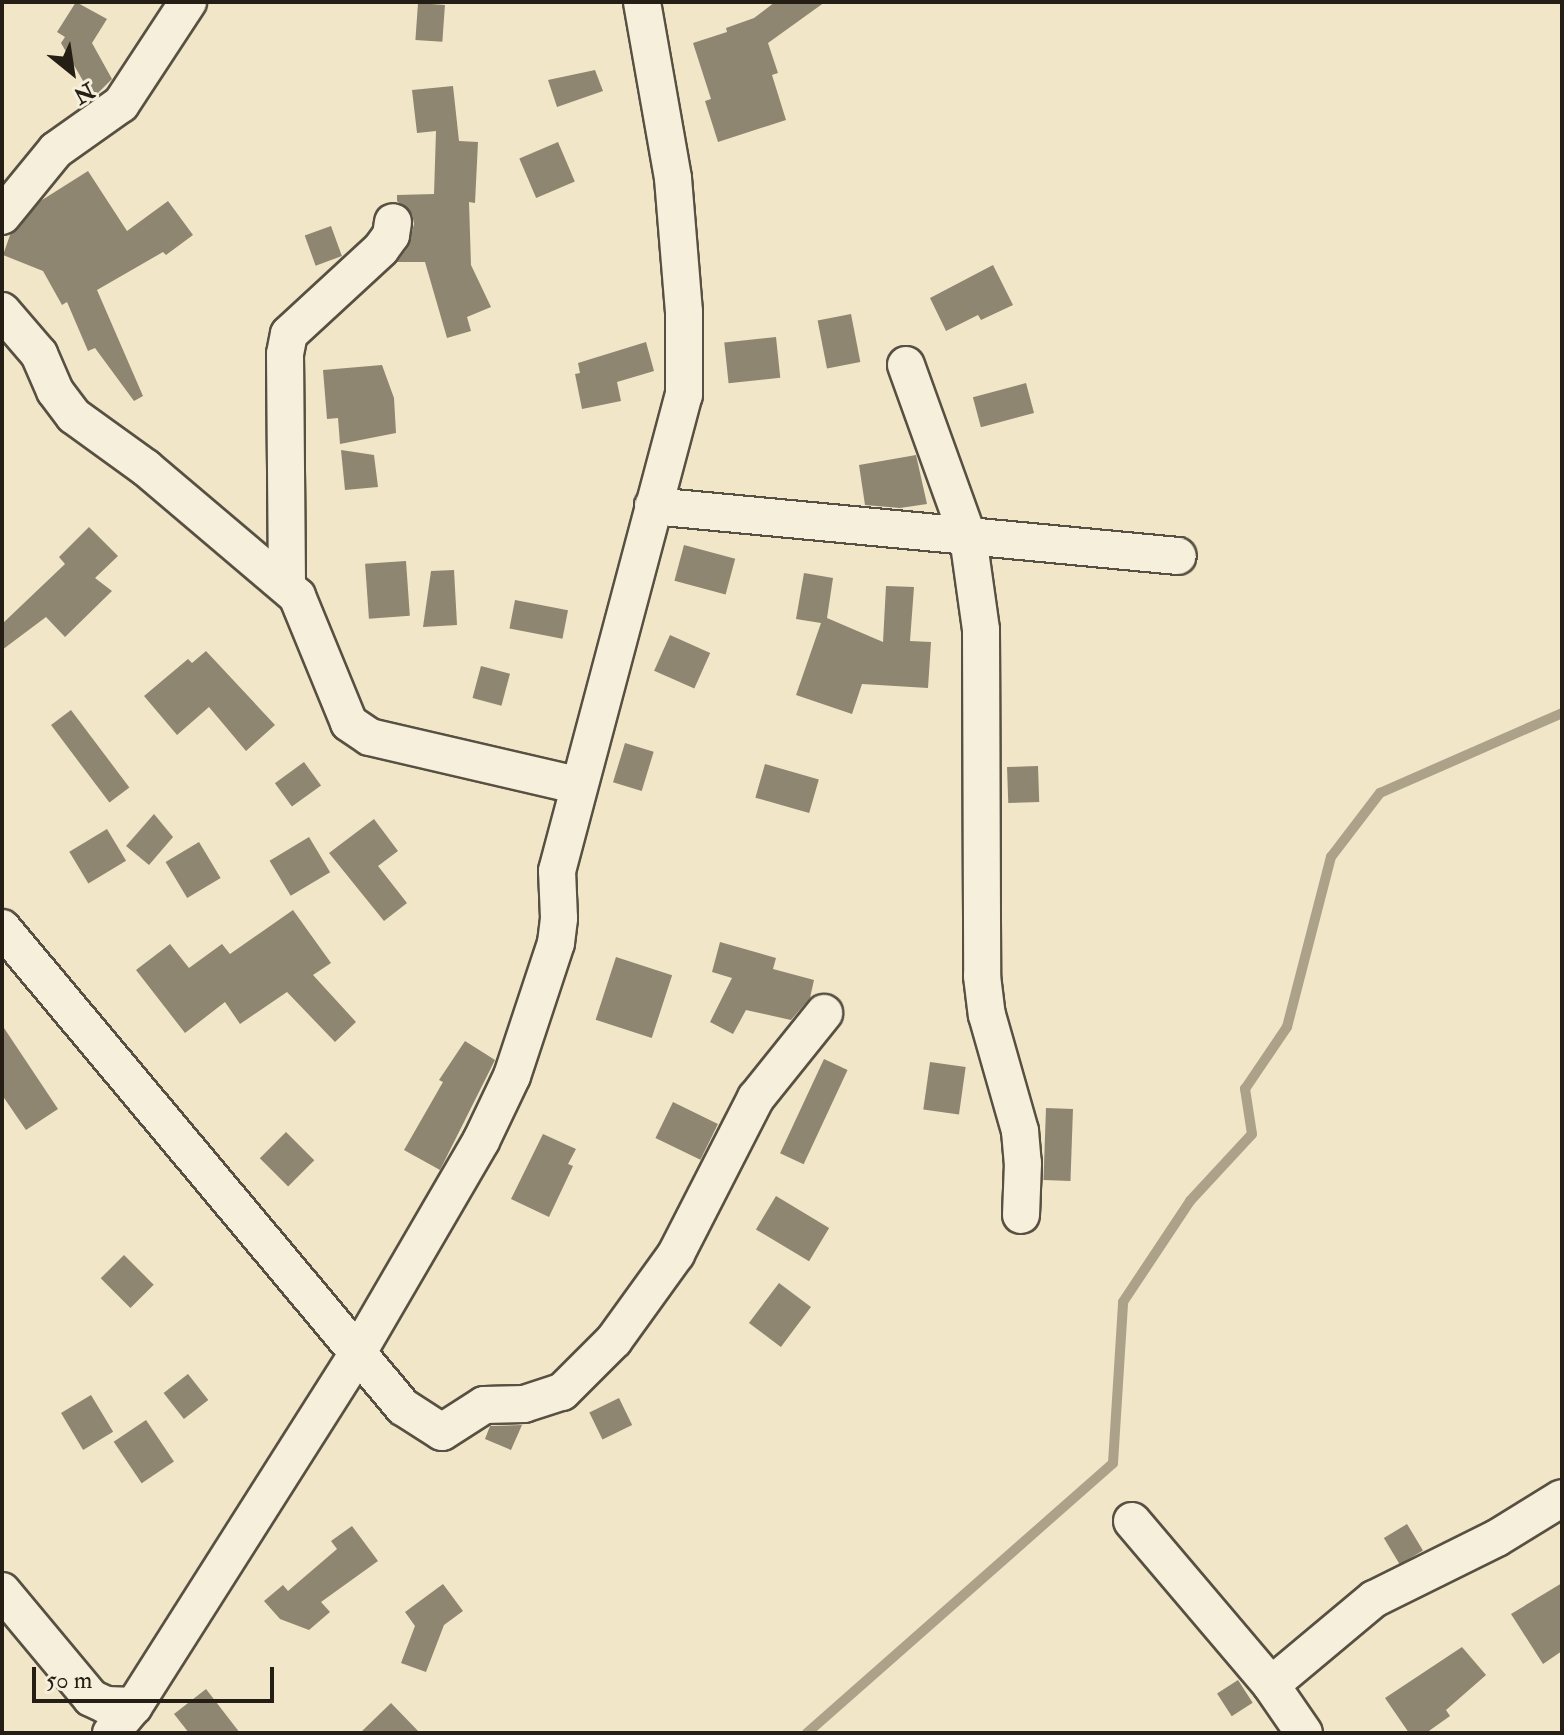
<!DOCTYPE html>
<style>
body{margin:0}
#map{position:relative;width:1564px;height:1735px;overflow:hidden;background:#f1e6c7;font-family:"IM FELL Double Pica",serif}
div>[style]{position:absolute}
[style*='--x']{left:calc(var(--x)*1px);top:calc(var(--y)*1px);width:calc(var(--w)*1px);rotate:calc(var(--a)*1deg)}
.stream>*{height:10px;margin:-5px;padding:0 5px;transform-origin:5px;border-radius:5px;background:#aca28a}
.building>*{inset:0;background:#8f8672;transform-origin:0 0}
.roads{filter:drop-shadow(2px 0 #585042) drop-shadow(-2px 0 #585042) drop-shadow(0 2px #585042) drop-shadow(0 -2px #585042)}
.minor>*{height:36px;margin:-18px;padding:0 18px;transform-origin:18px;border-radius:18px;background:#f6efdb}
span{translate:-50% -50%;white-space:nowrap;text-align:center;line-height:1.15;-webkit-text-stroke:7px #f6efdb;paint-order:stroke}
.frame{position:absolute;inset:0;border:4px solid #251e15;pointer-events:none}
.north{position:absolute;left:32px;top:32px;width:80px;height:80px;-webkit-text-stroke:6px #f6efdb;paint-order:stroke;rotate:150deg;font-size:22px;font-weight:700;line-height:32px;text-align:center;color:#251e15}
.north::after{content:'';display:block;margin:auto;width:28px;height:36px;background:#251e15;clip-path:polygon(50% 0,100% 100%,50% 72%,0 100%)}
.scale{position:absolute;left:32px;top:1667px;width:242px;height:36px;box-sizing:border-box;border:4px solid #251e15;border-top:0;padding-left:10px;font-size:24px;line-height:28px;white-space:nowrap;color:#251e15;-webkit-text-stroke:6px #f6efdb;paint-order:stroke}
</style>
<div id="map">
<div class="stream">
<i style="--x:807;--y:1733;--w:408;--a:-41.4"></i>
<i style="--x:1113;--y:1463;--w:161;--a:-86.4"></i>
<i style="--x:1123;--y:1302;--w:121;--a:-56.4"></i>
<i style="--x:1190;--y:1201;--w:91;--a:-47.2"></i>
<i style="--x:1252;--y:1134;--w:46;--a:-98.8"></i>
<i style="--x:1245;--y:1089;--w:75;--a:-55.9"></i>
<i style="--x:1287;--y:1027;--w:176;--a:-75.5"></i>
<i style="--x:1331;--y:857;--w:81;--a:-52.6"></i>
<i style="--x:1380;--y:793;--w:199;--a:-23.7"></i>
</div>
<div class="building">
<i style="clip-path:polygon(76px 2px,107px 19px,92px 43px,112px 79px,93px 98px,61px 43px,65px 37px,57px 32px)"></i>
<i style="clip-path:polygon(775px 2px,825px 2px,768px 43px,778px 73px,772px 75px,786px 120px,718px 142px,705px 101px,711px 99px,693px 43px,727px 32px,726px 28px,754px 18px)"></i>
<i style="left:418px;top:3px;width:27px;height:37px;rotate:4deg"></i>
<i style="clip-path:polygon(595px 70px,603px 91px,557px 107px,548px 80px)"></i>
<i style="clip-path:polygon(453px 86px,459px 141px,478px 142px,475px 203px,469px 202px,471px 265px,491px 307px,467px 317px,471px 331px,447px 338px,425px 262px,397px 262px,408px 247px,414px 224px,412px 214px,397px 201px,397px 195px,434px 194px,436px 131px,417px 133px,412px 90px)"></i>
<i style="left:558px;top:142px;width:43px;height:42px;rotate:67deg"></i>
<i style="clip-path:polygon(88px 171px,127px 231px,168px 201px,193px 235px,166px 255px,163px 252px,97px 290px,143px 396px,134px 401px,95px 348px,88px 351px,67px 302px,62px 305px,43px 271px,3px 255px,10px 235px,42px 200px)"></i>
<i style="left:331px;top:226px;width:32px;height:28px;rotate:70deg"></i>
<i style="clip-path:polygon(993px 265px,1013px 305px,981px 320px,978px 315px,946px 331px,930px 298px)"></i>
<i style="left:851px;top:314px;width:49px;height:34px;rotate:79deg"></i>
<i style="left:776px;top:337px;width:41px;height:52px;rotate:84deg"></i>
<i style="clip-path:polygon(646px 342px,654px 371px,617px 382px,621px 401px,582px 409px,575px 374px,580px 373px,578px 363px)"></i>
<i style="clip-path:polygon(382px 365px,394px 398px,396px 433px,340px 444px,338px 418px,327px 419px,323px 370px)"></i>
<i style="left:1026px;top:383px;width:31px;height:55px;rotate:75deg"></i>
<i style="clip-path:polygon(341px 450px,374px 455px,378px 487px,345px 490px)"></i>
<i style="clip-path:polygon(916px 455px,927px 504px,900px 508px,865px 505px,859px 465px)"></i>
<i style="clip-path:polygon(89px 527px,118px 556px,95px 578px,112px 591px,65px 637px,46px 617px,2px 650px,2px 624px,65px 564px,59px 557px)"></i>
<i style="left:684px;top:545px;width:53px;height:37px;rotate:15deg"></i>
<i style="left:406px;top:561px;width:55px;height:41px;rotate:86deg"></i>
<i style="clip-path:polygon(454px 570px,457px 625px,423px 627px,431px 571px)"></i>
<i style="clip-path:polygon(804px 573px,833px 578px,827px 618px,883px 642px,886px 586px,914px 587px,910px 641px,931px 642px,928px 688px,862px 684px,852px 714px,796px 695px,821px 623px,796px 619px)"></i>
<i style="left:515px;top:600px;width:54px;height:29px;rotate:11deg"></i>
<i style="left:670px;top:635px;width:44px;height:39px;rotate:24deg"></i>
<i style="clip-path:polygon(206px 651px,275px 725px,246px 751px,209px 707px,177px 735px,144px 696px,188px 659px,192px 663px)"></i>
<i style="left:481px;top:666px;width:30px;height:33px;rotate:15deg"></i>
<i style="left:71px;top:710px;width:97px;height:25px;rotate:53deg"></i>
<i style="left:625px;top:743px;width:30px;height:41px;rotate:17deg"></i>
<i style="left:304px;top:762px;width:29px;height:36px;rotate:54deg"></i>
<i style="left:765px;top:764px;width:56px;height:35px;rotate:16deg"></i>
<i style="left:1038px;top:766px;width:36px;height:31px;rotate:88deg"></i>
<i style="clip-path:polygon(154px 814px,173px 837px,149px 865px,126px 846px)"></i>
<i style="clip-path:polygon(374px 819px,398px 851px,378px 866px,407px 903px,384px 921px,329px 853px)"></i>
<i style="left:107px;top:829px;width:37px;height:44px;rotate:59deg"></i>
<i style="left:309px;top:837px;width:41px;height:46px;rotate:59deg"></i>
<i style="left:199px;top:842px;width:42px;height:39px;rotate:59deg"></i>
<i style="clip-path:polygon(293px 910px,331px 963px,313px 975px,356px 1022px,335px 1042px,287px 992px,240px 1024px,225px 1002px,185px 1033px,136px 970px,170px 944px,189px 968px,222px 944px,230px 954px)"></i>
<i style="clip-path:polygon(720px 942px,776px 958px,773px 969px,814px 980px,810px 998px,791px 1020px,746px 1010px,733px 1034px,710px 1022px,732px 978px,712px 972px)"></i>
<i style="left:616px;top:957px;width:59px;height:66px;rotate:18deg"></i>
<i style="clip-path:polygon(2px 1025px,58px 1109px,26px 1130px,2px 1095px)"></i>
<i style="clip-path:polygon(465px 1041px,495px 1060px,440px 1170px,404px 1150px,443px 1082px,439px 1080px)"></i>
<i style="left:824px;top:1059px;width:26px;height:104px;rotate:25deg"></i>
<i style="left:930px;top:1062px;width:36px;height:48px;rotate:8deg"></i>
<i style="left:673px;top:1102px;width:50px;height:40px;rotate:26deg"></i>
<i style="left:1046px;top:1108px;width:27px;height:72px;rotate:2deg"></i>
<i style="left:286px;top:1132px;width:40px;height:37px;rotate:45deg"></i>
<i style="clip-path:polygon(543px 1134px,576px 1149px,568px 1164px,573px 1166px,549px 1217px,511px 1199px)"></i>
<i style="left:776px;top:1196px;width:62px;height:39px;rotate:31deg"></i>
<i style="left:124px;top:1255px;width:42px;height:33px;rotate:45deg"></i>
<i style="left:779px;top:1283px;width:40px;height:50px;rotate:37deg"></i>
<i style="left:188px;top:1374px;width:33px;height:31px;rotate:52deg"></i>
<i style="left:91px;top:1395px;width:43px;height:35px;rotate:59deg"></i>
<i style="left:619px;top:1398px;width:30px;height:33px;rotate:64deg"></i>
<i style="left:146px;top:1420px;width:50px;height:39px;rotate:56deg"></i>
<i style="clip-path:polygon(522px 1425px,511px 1450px,485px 1439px,490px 1426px)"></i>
<i style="left:1407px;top:1524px;width:31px;height:27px;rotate:59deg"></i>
<i style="clip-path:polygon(352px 1526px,378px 1561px,321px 1602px,330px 1612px,309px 1630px,280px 1619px,264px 1601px,283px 1585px,288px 1591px,337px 1549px,331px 1541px)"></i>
<i style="clip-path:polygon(1562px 1583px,1562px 1651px,1543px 1664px,1511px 1614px)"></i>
<i style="clip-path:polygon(443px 1584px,463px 1611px,444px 1625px,426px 1672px,401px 1663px,415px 1626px,405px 1612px)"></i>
<i style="clip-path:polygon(1462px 1647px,1486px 1675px,1446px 1710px,1450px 1716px,1426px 1733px,1409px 1733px,1385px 1698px)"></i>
<i style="left:1238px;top:1680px;width:27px;height:25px;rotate:57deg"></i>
<i style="clip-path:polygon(206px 1689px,240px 1733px,189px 1733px,174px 1714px)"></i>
<i style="clip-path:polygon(391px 1703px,420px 1733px,360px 1733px)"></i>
</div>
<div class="roads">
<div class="minor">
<i style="--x:2;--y:216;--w:85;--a:-50.7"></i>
<i style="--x:56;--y:150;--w:80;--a:-35.3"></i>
<i style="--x:121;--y:104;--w:122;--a:-56.7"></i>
<i style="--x:2;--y:311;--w:57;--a:49.3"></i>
<i style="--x:39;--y:354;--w:40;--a:66.6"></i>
<i style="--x:55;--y:391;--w:31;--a:53"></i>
<i style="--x:74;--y:416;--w:89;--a:35.8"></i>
<i style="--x:146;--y:468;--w:198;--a:40.3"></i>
<i style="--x:297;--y:596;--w:137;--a:67.7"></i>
<i style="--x:349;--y:723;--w:25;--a:34"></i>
<i style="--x:370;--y:737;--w:212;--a:13.1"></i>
<i style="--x:906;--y:365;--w:183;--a:70.2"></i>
<i style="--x:968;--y:537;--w:94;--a:82"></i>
<i style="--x:981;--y:630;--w:346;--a:89.8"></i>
<i style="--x:982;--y:976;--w:39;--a:83"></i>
<i style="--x:987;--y:1015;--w:121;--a:74.1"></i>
<i style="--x:1020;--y:1131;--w:32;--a:85"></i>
<i style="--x:1023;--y:1163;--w:52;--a:92.2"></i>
<i style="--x:653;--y:506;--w:527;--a:5.44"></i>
<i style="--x:287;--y:584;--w:230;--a:-90.5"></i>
<i style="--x:285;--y:354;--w:20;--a:-79"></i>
<i style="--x:289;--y:334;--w:125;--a:-42.7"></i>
<i style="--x:381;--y:249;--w:17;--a:-54"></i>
<i style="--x:391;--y:235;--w:13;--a:-81"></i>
<i style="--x:2;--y:928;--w:625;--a:50.07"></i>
<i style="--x:403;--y:1407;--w:46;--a:32.7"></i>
<i style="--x:442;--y:1432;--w:50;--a:-32.7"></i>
<i style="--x:484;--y:1405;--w:40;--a:-1.4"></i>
<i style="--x:524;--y:1404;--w:40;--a:-18"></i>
<i style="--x:562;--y:1392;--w:74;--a:-45"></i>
<i style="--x:614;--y:1340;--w:106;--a:-54.2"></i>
<i style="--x:676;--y:1254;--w:175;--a:-62.9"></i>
<i style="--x:756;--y:1098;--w:109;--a:-51.3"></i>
<i style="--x:1132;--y:1521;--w:215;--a:49.7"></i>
<i style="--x:1271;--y:1685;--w:58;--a:55.5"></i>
<i style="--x:2;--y:1591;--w:139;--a:50.2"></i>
<i style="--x:91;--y:1698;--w:17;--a:25"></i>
<i style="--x:106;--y:1705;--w:28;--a:2"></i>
<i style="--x:1271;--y:1685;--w:134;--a:-39.9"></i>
<i style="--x:1374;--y:1599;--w:137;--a:-26.4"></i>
<i style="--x:1497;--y:1538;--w:76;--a:-31.6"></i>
<i style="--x:111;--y:1733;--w:35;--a:-50"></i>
<i style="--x:134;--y:1706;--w:417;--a:-57.6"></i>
<i style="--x:357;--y:1354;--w:246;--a:-59.8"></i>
<i style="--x:481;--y:1141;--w:72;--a:-64.5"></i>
<i style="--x:512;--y:1076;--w:140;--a:-71.7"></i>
<i style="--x:556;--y:943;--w:25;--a:-83"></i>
<i style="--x:559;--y:918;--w:47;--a:-92.4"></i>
<i style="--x:557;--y:871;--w:493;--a:-75.1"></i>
<i style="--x:684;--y:395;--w:83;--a:-90"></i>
<i style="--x:684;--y:312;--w:134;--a:-94.7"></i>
<i style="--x:673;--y:178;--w:179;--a:-100"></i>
</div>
</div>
<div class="frame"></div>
<div class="north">N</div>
<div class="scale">50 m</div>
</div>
